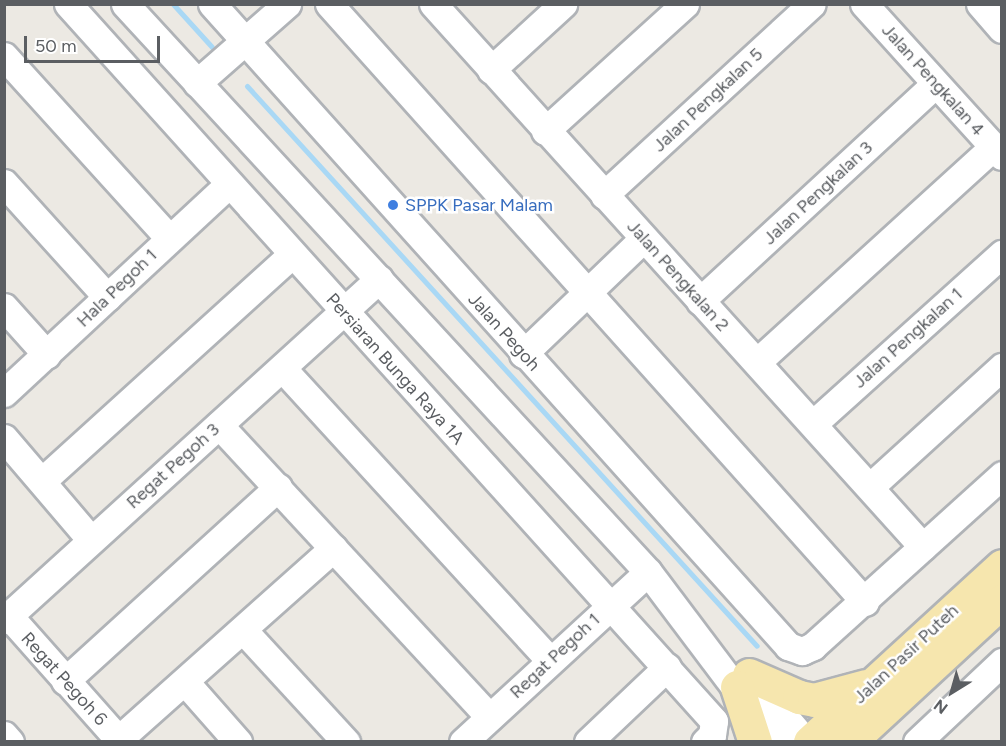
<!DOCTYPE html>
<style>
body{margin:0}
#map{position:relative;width:1006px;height:746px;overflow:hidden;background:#ece9e3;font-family:Figtree,sans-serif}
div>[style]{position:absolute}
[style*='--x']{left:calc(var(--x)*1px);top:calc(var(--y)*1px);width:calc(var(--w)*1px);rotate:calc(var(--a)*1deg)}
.stream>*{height:5px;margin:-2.5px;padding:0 2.5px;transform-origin:2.5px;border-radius:2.5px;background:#a9d8f5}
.roads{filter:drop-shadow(2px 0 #b0b3b7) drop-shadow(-2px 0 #b0b3b7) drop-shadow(0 2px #b0b3b7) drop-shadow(0 -2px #b0b3b7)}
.minor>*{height:27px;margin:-13.5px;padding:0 13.5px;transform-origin:13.5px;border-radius:13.5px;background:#fff}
.major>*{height:33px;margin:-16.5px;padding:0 16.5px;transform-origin:16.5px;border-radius:16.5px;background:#f6e6ae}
.dots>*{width:16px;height:16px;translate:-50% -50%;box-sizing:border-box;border:3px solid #fff;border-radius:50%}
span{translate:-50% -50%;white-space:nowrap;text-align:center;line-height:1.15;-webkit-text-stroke:5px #fff;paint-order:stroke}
.street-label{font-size:18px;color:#5b5e62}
.shop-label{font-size:18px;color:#366cbe}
.left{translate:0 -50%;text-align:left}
.frame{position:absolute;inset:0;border:6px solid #5b5e62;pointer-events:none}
.north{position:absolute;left:922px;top:662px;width:60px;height:60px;-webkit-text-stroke:4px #fff;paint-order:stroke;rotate:217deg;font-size:16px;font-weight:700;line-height:24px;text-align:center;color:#5b5e62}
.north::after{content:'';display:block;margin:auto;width:21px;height:27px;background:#5b5e62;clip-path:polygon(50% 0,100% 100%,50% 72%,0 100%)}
.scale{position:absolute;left:24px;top:36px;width:136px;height:27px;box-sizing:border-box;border:3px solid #5b5e62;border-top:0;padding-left:8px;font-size:18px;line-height:21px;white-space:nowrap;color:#5b5e62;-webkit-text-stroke:4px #fff;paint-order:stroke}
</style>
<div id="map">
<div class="stream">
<i style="--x:173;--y:4;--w:58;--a:47.8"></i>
<i style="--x:247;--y:86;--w:757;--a:47.68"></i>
</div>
<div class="roads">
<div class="minor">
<i style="--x:68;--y:4;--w:965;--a:47.98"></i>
<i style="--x:714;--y:721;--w:14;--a:98"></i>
<i style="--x:712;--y:735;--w:10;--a:135"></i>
<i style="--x:125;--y:4;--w:772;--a:47.36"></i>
<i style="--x:648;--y:572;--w:213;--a:53"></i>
<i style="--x:212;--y:4;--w:863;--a:48.1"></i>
<i style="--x:788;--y:646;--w:15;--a:20"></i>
<i style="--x:802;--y:651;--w:12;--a:-24"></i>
<i style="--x:813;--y:646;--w:255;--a:-42.1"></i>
<i style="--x:329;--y:4;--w:803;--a:48.13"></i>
<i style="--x:433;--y:4;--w:731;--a:47.94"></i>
<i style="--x:864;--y:4;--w:205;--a:47.8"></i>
<i style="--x:980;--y:4;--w:33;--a:49"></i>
<i style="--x:4;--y:56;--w:246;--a:47.8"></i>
<i style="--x:491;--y:70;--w:98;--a:-42.5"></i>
<i style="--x:197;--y:83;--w:120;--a:-41.3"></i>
<i style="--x:545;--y:131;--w:189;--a:-42.2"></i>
<i style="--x:4;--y:183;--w:154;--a:47.9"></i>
<i style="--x:604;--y:195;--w:282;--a:-42.6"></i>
<i style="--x:700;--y:301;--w:320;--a:-42.7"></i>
<i style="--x:4;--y:307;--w:64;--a:48.1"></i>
<i style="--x:523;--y:354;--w:166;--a:-43.8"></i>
<i style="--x:757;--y:362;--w:319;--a:-42.3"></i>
<i style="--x:282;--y:368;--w:396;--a:47.5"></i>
<i style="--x:4;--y:393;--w:307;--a:-42.9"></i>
<i style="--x:814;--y:423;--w:253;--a:-42"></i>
<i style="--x:219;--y:425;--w:398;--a:47.2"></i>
<i style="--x:4;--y:438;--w:134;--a:49.5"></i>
<i style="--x:42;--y:481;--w:338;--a:-42.2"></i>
<i style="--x:871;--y:486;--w:177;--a:-42.3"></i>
<i style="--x:9;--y:616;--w:169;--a:48.4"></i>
<i style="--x:4;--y:620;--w:507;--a:-42.28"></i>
<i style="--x:244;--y:631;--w:151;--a:47.4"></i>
<i style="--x:750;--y:676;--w:87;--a:49.7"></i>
<i style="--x:65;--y:681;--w:288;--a:-42.3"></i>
<i style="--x:186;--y:683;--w:79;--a:48.6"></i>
<i style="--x:4;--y:735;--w:9;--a:49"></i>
<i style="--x:119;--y:739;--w:287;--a:-41.7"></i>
<i style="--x:463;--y:742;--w:251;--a:-42.6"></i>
<i style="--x:588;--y:742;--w:109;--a:-43.5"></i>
<i style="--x:917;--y:742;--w:117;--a:-43.3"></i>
</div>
<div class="major">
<i style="--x:749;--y:675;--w:55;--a:23.7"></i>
<i style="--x:799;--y:697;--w:15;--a:11"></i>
<i style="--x:814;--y:700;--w:54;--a:-15.1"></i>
<i style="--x:737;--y:687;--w:58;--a:71.9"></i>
<i style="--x:810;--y:742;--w:260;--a:-42.5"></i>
<i style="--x:849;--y:742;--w:208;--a:-42.7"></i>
</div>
</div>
<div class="dots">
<i style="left:393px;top:205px;background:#3f7fe0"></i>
</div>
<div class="street-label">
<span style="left:933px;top:80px;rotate:48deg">Jalan Pengkalan 4</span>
<span style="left:708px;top:100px;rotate:-43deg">Jalan Pengkalan 5</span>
<span style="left:818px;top:193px;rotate:-43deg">Jalan Pengkalan 3</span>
<span style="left:678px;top:276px;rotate:48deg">Jalan Pengkalan 2</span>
<span style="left:117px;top:288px;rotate:-44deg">Hala Pegoh 1</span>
<span style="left:504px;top:332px;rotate:48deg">Jalan Pegoh</span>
<span style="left:908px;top:338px;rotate:-42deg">Jalan Pengkalan 1</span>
<span style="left:395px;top:369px;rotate:48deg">Persiaran Bunga Raya 1A</span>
<span style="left:173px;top:466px;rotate:-42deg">Regat Pegoh 3</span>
<span style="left:906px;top:654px;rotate:-43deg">Jalan Pasir Puteh</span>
<span style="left:555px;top:656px;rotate:-43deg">Regat Pegoh 1</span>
<span style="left:64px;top:679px;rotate:48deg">Regat Pegoh 6</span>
</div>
<div class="shop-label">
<span class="left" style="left:405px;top:205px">SPPK Pasar Malam</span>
</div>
<div class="frame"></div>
<div class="north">N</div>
<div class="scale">50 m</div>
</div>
